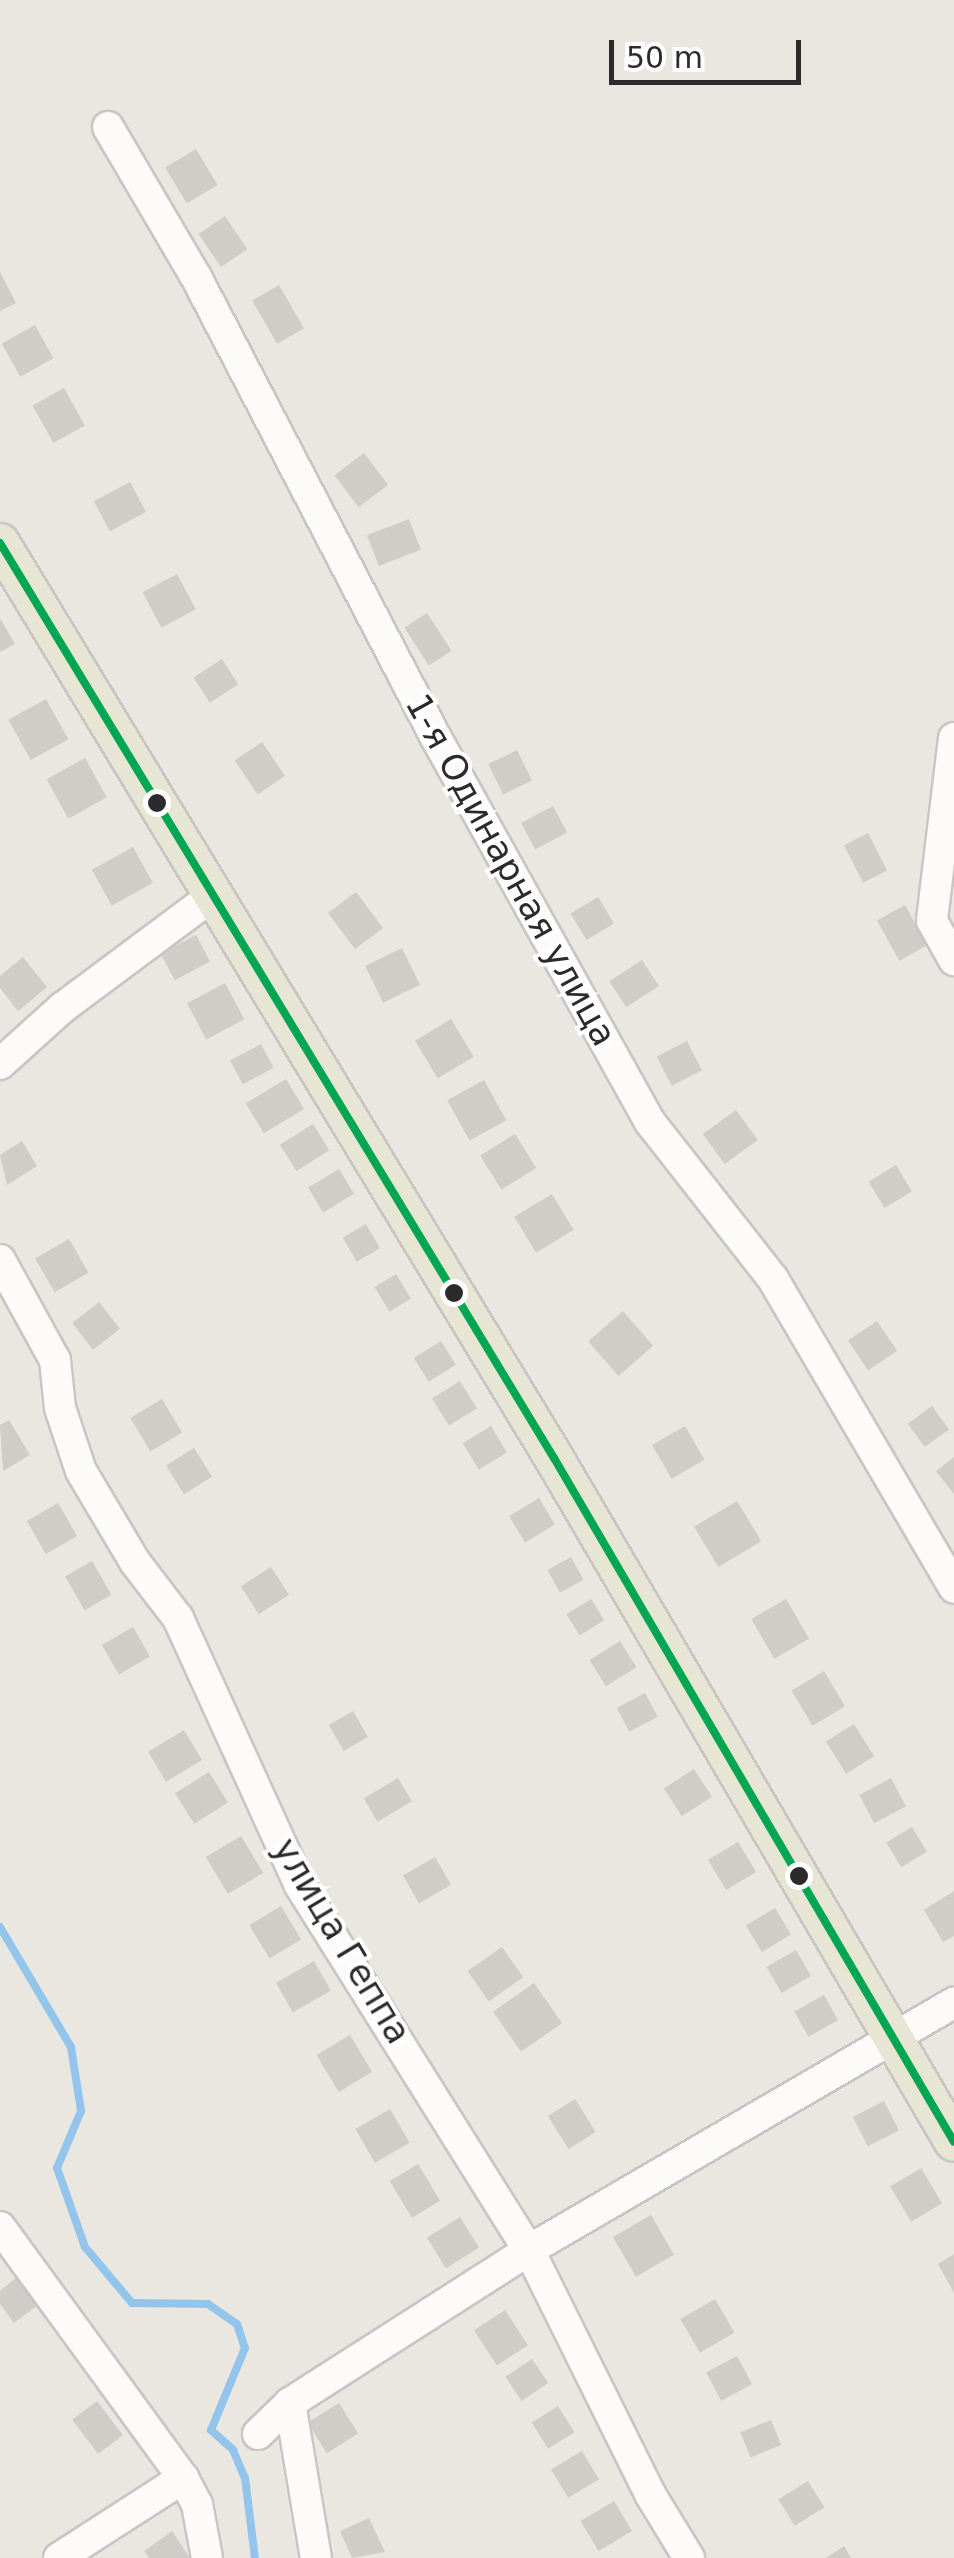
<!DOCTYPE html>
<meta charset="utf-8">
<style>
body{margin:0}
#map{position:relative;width:954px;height:2558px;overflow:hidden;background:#eae7e0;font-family:"DejaVu Sans",sans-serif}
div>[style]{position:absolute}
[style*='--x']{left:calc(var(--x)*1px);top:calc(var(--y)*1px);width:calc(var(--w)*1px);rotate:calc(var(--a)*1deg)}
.stream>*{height:8px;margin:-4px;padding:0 4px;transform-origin:4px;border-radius:4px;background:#93c5ec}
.building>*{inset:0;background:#cecdc7;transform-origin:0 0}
.roads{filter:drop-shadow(2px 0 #c7c6c5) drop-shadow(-2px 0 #c7c6c5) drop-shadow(0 2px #c7c6c5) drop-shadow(0 -2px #c7c6c5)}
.minor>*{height:30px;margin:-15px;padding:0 15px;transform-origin:15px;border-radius:15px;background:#fcfbfa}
.major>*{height:38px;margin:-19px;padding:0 19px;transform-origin:19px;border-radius:19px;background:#e7e5d4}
.bus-1>*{height:8px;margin:-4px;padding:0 4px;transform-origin:4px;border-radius:4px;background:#00a651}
.dots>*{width:28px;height:28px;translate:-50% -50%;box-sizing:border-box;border:5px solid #fff;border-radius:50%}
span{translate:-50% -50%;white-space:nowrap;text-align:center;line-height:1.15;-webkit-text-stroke:8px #fff;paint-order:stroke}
.street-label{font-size:35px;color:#2b2b2b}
.scale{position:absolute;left:609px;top:40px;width:192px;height:45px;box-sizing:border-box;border:5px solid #2b2b2b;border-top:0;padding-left:12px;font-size:30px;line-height:35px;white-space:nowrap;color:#2b2b2b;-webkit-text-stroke:8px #fff;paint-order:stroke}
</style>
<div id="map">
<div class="stream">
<i style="--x:0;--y:1927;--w:139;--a:59.4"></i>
<i style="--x:71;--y:2047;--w:65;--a:81.1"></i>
<i style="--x:81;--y:2111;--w:62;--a:112.8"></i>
<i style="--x:57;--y:2168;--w:84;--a:70.5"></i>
<i style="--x:85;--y:2247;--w:73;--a:50"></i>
<i style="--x:132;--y:2303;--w:76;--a:0.8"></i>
<i style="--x:208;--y:2304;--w:35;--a:35"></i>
<i style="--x:237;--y:2324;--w:25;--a:72"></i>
<i style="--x:245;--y:2348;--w:89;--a:112.5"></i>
<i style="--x:211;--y:2430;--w:30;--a:42"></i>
<i style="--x:233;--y:2450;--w:30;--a:67"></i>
<i style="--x:245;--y:2478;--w:81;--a:82.9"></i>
</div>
<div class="building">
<i style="left:196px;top:149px;width:42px;height:36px;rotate:59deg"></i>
<i style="left:225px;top:216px;width:40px;height:32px;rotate:56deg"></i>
<i style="clip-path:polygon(0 272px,16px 303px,0 311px)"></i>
<i style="left:279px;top:285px;width:50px;height:31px;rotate:60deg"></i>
<i style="left:35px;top:325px;width:38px;height:38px;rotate:61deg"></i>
<i style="left:64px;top:388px;width:43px;height:36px;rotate:61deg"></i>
<i style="left:364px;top:453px;width:40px;height:37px;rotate:53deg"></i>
<i style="left:130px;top:482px;width:34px;height:41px;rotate:62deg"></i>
<i style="left:409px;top:519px;width:33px;height:45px;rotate:69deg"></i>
<i style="left:177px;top:574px;width:40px;height:39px;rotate:62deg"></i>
<i style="left:427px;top:613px;width:45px;height:27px;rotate:57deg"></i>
<i style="clip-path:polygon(0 618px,15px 644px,0 652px)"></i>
<i style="left:222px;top:659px;width:30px;height:34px;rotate:57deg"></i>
<i style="left:46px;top:699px;width:46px;height:43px;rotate:61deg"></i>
<i style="left:262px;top:742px;width:41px;height:33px;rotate:56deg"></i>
<i style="left:517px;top:750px;width:34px;height:32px;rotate:64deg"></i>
<i style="left:85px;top:758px;width:45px;height:44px;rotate:61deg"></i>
<i style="left:553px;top:806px;width:30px;height:36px;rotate:62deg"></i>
<i style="left:868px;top:833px;width:42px;height:27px;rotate:63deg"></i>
<i style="left:133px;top:847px;width:41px;height:47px;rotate:61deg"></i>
<i style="left:356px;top:892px;width:45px;height:35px;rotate:53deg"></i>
<i style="left:598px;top:897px;width:31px;height:32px;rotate:59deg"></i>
<i style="left:905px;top:905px;width:46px;height:32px;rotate:61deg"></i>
<i style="left:196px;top:935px;width:30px;height:40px;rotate:62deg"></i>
<i style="left:402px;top:948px;width:41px;height:41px;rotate:64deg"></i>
<i style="clip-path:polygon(23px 957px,47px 987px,18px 1011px,0 988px,0 976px)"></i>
<i style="left:642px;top:960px;width:31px;height:39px;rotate:57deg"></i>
<i style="left:225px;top:983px;width:41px;height:43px;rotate:62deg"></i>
<i style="left:451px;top:1019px;width:44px;height:42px;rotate:59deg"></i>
<i style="left:687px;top:1041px;width:33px;height:34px;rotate:63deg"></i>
<i style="left:261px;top:1044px;width:27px;height:35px;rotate:62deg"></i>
<i style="left:286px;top:1079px;width:35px;height:47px;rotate:59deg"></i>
<i style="left:484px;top:1080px;width:46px;height:42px;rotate:61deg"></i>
<i style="left:736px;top:1110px;width:37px;height:41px;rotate:54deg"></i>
<i style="left:313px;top:1124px;width:31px;height:39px;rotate:58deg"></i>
<i style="left:515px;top:1134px;width:40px;height:41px;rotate:58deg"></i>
<i style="clip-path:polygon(22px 1141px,37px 1166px,7px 1185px,0 1155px)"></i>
<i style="left:896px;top:1165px;width:31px;height:32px;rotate:59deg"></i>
<i style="left:339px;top:1169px;width:29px;height:36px;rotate:59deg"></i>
<i style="left:552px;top:1194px;width:42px;height:44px;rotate:59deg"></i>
<i style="left:366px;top:1224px;width:28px;height:27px;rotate:60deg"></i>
<i style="left:69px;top:1239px;width:39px;height:39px;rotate:60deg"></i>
<i style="left:396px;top:1274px;width:29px;height:25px;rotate:59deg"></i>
<i style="left:99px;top:1302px;width:34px;height:34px;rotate:52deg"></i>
<i style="left:623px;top:1311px;width:46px;height:46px;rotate:49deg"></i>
<i style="left:877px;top:1321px;width:36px;height:35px;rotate:56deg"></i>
<i style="left:441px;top:1341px;width:28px;height:32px;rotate:58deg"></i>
<i style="left:460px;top:1381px;width:32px;height:33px;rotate:58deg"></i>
<i style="left:162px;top:1399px;width:39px;height:37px;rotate:59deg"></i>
<i style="left:932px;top:1406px;width:29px;height:30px;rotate:54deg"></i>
<i style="clip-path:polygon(9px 1420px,30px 1455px,3px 1471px,0 1425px)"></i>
<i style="left:491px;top:1426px;width:31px;height:33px;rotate:59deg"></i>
<i style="left:685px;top:1426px;width:39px;height:38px;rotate:60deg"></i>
<i style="left:194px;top:1448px;width:34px;height:33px;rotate:58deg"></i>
<i style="clip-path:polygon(954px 1457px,954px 1494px,936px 1471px)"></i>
<i style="left:539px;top:1498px;width:31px;height:35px;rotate:59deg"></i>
<i style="left:737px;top:1501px;width:47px;height:50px;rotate:59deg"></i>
<i style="left:58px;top:1503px;width:38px;height:36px;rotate:60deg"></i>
<i style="left:571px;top:1557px;width:26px;height:27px;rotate:61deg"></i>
<i style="left:92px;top:1561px;width:39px;height:31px;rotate:60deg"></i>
<i style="left:271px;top:1567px;width:33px;height:36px;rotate:57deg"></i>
<i style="left:591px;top:1599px;width:25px;height:29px;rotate:58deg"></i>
<i style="left:786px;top:1599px;width:46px;height:40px;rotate:60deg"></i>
<i style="left:133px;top:1627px;width:34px;height:36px;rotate:60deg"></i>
<i style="left:620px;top:1641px;width:31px;height:36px;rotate:58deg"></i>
<i style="left:824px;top:1671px;width:41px;height:38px;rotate:59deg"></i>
<i style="left:645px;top:1693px;width:27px;height:32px;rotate:62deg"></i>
<i style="left:353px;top:1711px;width:30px;height:28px;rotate:60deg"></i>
<i style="left:854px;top:1724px;width:38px;height:33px;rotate:58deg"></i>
<i style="left:184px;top:1730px;width:35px;height:42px;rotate:59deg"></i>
<i style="left:694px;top:1769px;width:33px;height:36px;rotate:57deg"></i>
<i style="left:209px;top:1772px;width:36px;height:40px;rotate:58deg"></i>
<i style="left:398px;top:1778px;width:27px;height:40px;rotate:59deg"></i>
<i style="left:891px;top:1778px;width:32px;height:36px;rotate:62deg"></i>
<i style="left:912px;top:1827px;width:29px;height:30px;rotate:59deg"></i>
<i style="left:241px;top:1836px;width:43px;height:41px;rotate:59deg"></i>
<i style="left:738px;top:1842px;width:35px;height:35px;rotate:59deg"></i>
<i style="left:435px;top:1857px;width:32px;height:37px;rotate:60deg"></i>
<i style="clip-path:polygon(954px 1891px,954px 1936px,943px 1942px,924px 1910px)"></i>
<i style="left:281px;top:1906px;width:39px;height:37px;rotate:59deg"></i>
<i style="left:775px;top:1908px;width:31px;height:34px;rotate:59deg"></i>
<i style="left:502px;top:1947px;width:37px;height:42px;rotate:55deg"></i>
<i style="left:796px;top:1950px;width:30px;height:34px;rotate:60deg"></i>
<i style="left:314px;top:1961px;width:34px;height:44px;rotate:60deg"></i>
<i style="left:534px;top:1983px;width:49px;height:50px;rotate:55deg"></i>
<i style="left:824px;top:1995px;width:29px;height:34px;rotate:61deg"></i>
<i style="left:350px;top:2035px;width:43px;height:39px;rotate:59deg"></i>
<i style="left:575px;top:2099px;width:39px;height:32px;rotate:58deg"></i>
<i style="left:884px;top:2101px;width:33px;height:35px;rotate:63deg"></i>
<i style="left:390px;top:2109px;width:39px;height:40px;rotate:60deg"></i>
<i style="left:418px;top:2164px;width:43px;height:33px;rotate:59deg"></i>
<i style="left:921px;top:2168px;width:41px;height:36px;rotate:59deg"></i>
<i style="left:651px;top:2215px;width:46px;height:44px;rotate:60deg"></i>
<i style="left:460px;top:2217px;width:36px;height:39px;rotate:58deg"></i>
<i style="clip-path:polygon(954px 2254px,954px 2293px,938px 2264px)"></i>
<i style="clip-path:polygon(17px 2277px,38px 2305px,14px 2323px,0 2304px,0 2291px)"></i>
<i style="left:715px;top:2299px;width:39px;height:40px;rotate:60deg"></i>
<i style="left:505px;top:2310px;width:42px;height:37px;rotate:57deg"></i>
<i style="left:737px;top:2356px;width:32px;height:35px;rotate:62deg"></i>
<i style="left:532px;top:2359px;width:29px;height:32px;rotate:56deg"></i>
<i style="left:97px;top:2401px;width:43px;height:31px;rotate:53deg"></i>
<i style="left:339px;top:2403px;width:36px;height:37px;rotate:58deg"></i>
<i style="left:558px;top:2406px;width:31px;height:31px;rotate:58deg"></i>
<i style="left:771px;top:2420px;width:27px;height:33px;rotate:68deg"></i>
<i style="left:582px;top:2451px;width:33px;height:36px;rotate:59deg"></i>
<i style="left:808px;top:2481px;width:31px;height:35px;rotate:58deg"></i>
<i style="left:614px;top:2501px;width:35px;height:39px;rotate:59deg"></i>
<i style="clip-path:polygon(369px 2518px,385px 2552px,352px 2558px,340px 2531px)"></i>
<i style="clip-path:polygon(172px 2531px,190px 2558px,149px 2558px,144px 2551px)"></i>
<i style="clip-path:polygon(844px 2546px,851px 2558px,826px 2558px)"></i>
</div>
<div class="roads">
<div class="minor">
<i style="--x:108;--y:127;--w:172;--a:59.6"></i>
<i style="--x:195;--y:275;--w:520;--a:62.5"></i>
<i style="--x:435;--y:736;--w:442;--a:60.9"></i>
<i style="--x:650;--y:1122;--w:199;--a:51.9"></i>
<i style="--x:773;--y:1279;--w:358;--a:59.6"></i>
<i style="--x:954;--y:738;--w:184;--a:96.9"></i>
<i style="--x:932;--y:921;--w:45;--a:60.6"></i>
<i style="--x:0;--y:1064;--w:84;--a:-42.1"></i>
<i style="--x:62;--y:1008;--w:186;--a:-36.7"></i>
<i style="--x:0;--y:1260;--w:114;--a:61.2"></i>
<i style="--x:55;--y:1360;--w:48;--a:84.1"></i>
<i style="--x:60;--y:1408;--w:66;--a:71.6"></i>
<i style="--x:81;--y:1471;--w:106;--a:59.3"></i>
<i style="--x:135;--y:1562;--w:71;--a:52.5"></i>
<i style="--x:178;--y:1618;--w:292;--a:65.5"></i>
<i style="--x:299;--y:1884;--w:432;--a:57.9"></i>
<i style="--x:529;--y:2250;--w:272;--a:63.6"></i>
<i style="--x:650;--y:2494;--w:75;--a:58.6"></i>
<i style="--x:0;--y:2227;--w:311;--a:53.9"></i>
<i style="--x:183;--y:2478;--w:30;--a:62"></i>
<i style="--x:197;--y:2504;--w:55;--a:79.5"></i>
<i style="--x:290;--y:2403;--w:157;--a:80.5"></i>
<i style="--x:258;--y:2434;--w:45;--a:-44.1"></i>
<i style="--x:290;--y:2403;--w:284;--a:-32.6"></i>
<i style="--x:529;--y:2250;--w:492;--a:-30.2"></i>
<i style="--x:59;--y:2558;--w:148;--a:-32.8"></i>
</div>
<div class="major">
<i style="--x:0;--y:543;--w:1070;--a:58.81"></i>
<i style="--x:554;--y:1458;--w:792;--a:59.68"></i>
</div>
</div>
<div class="bus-1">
<i style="--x:0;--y:543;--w:1070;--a:58.81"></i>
<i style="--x:554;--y:1458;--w:792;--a:59.68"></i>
</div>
<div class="dots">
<i style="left:157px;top:803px;background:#2b2b2b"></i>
<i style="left:454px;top:1293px;background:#2b2b2b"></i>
<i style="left:799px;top:1876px;background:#2b2b2b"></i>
</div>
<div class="street-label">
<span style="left:511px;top:870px;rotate:61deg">1-я Одинарная улица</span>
<span style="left:342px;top:1941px;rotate:59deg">улица Геппа</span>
</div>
<div class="scale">50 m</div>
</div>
